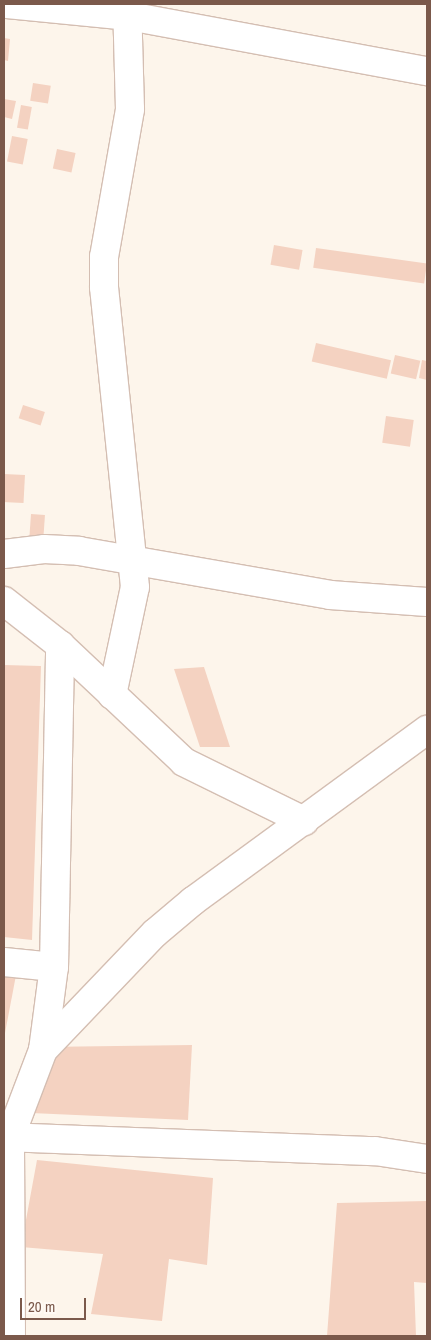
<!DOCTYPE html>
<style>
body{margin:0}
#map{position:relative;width:431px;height:1340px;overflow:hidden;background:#fdf5eb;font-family:"Archivo Narrow",sans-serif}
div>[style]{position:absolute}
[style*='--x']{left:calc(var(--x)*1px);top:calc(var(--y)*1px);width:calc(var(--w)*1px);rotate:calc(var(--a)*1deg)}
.building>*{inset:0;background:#f4d2c1;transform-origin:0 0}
.roads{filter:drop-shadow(1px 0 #d4beb2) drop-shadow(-1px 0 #d4beb2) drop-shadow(0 1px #d4beb2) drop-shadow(0 -1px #d4beb2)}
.minor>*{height:28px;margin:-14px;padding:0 14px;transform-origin:14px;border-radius:14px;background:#fff}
span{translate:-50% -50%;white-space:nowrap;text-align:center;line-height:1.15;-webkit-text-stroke:4px #fff9f3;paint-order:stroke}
.frame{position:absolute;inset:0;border:5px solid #7b594b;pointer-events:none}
.scale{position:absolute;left:20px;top:1298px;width:66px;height:22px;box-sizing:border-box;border:2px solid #7b594b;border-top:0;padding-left:6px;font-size:15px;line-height:18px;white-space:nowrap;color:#7b594b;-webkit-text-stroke:4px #fff9f3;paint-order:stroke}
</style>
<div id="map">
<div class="building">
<i style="clip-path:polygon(4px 38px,10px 39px,8px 61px,4px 60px)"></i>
<i style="left:33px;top:83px;width:18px;height:18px;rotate:9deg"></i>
<i style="clip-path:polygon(4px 99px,16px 101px,12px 119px,4px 117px)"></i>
<i style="left:21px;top:105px;width:11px;height:23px;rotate:10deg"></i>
<i style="left:12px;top:136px;width:16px;height:26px;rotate:11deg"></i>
<i style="left:57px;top:149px;width:19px;height:20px;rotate:12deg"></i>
<i style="left:274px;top:245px;width:29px;height:20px;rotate:10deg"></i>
<i style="left:316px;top:248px;width:112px;height:20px;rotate:8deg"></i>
<i style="left:316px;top:343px;width:77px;height:19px;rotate:13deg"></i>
<i style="left:395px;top:355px;width:26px;height:19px;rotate:13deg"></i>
<i style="clip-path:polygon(422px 360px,427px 361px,427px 380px,419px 378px)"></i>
<i style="left:23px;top:405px;width:23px;height:14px;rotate:18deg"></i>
<i style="left:386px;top:416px;width:28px;height:27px;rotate:8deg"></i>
<i style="left:4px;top:474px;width:21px;height:28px;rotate:3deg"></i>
<i style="left:31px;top:514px;width:14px;height:25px;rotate:4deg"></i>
<i style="clip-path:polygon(4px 665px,41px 666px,32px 940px,4px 937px)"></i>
<i style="clip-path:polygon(204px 667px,230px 747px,200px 747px,174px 669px)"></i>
<i style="clip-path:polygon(4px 968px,17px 970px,5px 1033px,4px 1032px)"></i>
<i style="clip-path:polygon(192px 1045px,188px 1120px,31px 1113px,42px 1047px)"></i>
<i style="clip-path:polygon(37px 1160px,213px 1178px,207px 1265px,169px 1259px,162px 1321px,91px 1314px,103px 1254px,21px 1247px)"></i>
<i style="clip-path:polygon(427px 1201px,427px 1283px,414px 1282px,416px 1336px,327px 1336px,337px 1203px)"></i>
</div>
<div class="roads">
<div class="minor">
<i style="--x:7;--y:4;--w:123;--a:5.6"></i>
<i style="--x:129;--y:16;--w:303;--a:10.5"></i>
<i style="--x:4;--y:554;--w:40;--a:-7.1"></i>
<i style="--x:44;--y:549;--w:35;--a:3"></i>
<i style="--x:79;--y:551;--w:255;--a:9.9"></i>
<i style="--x:330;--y:595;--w:97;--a:4.1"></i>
<i style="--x:4;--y:601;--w:71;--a:38.2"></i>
<i style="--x:60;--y:645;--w:170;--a:43.3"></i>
<i style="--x:184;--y:762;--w:134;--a:26.2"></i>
<i style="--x:112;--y:695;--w:110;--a:-78"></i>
<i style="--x:135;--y:587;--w:302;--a:-95.9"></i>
<i style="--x:104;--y:287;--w:30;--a:-90"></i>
<i style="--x:104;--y:257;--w:150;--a:-80"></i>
<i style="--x:130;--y:109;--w:105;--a:-91.6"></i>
<i style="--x:4;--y:962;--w:50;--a:5.7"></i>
<i style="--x:43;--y:1050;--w:162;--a:-46.3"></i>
<i style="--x:155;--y:933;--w:50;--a:-40.1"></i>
<i style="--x:193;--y:901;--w:290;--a:-36.2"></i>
<i style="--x:4;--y:1137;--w:371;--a:2.2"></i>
<i style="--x:375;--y:1151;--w:53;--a:8.7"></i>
<i style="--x:11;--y:1336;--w:199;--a:-90.3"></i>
<i style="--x:10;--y:1137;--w:93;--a:-69.2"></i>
<i style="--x:43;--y:1050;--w:84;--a:-82.5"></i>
<i style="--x:54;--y:967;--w:322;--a:-88.9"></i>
</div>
</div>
<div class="frame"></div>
<div class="scale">20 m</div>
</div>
